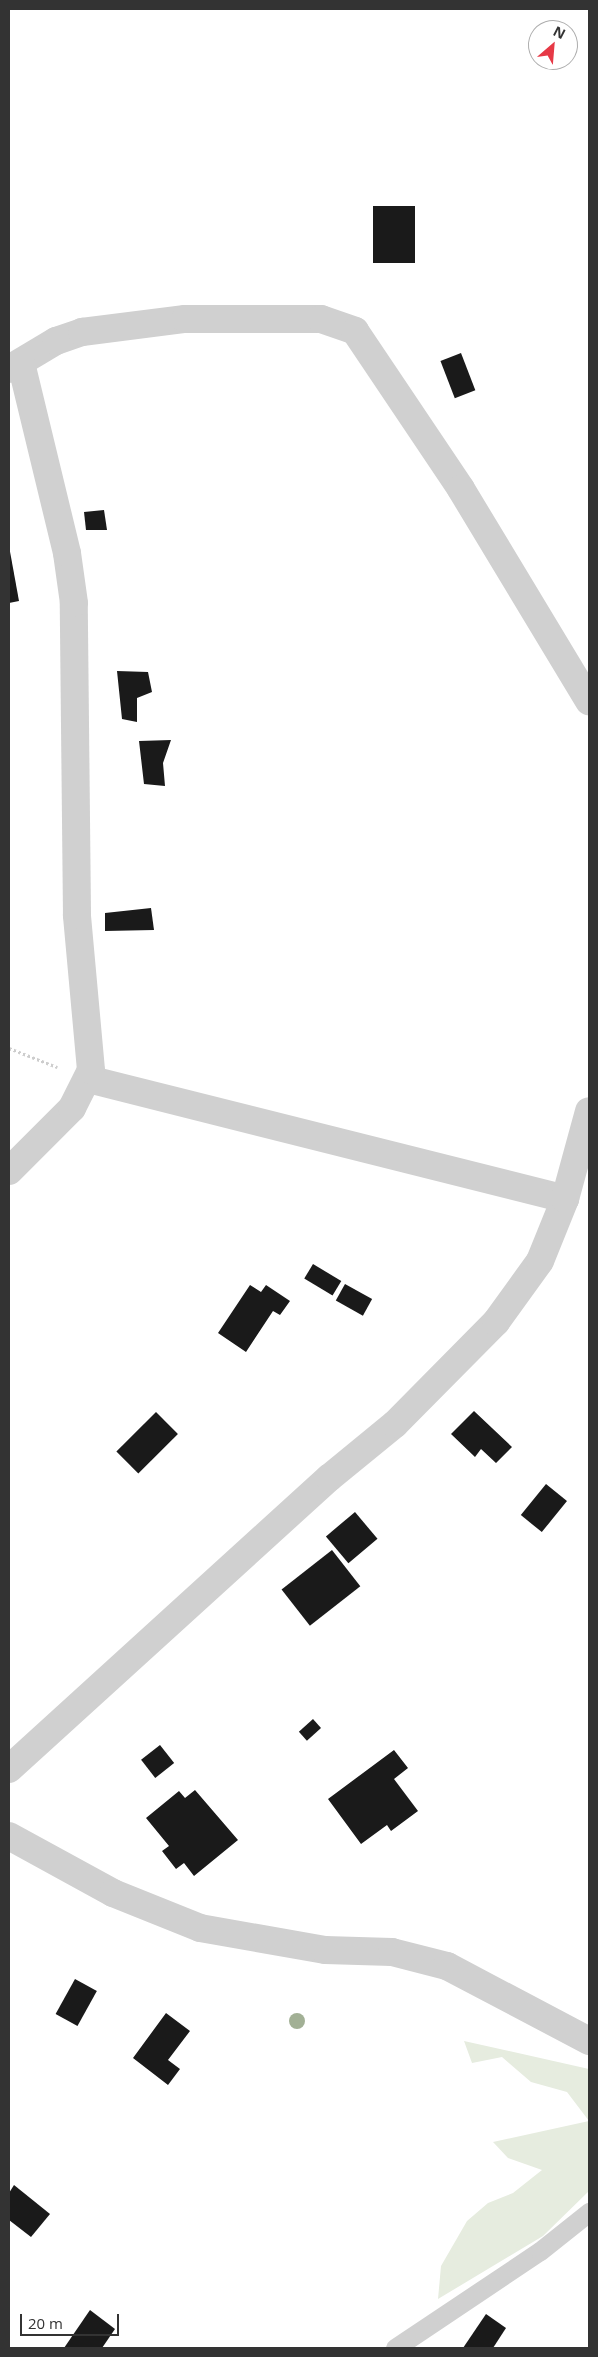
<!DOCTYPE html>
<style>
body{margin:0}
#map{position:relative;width:598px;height:2357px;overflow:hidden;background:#fff;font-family:"Open Sans",sans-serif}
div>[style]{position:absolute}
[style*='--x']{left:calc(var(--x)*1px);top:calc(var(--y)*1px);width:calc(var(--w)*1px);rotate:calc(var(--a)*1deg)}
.green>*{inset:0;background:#e6ecdf}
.building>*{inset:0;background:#1a1a1a;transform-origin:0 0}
.path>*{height:3px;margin-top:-1.5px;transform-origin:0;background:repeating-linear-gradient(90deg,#cdcdcd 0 2.5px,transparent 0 5px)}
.lane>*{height:19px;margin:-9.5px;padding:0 9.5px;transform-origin:9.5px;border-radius:9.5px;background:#d0d0d0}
.street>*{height:28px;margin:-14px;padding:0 14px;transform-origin:14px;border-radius:14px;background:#d0d0d0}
.trees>*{width:16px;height:16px;margin:-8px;border-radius:50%;background:#a2b095}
span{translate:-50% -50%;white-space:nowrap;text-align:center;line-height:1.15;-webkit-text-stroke:5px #fff;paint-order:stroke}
.frame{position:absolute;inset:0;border:10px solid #333;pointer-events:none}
.north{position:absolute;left:528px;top:20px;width:50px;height:50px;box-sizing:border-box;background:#fff;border:1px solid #adadad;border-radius:50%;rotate:27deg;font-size:14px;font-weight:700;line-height:20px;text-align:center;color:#333}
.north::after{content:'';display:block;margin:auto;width:18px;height:22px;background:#e63946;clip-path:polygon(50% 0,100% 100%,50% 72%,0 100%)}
.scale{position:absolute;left:20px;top:2314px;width:99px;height:22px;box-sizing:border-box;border:2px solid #333;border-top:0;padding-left:6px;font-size:15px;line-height:18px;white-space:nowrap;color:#333;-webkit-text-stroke:4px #fff;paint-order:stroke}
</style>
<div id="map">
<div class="green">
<i style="clip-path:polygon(464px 2041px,589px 2069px,589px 2191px,543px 2236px,438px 2299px,441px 2266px,467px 2221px,488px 2203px,513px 2193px,542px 2170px,508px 2158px,493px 2142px,589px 2121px,567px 2092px,531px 2082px,502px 2057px,472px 2063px)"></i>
</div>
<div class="building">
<i style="left:373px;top:206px;width:42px;height:57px"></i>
<i style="left:461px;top:353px;width:40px;height:22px;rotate:69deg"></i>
<i style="clip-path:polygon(104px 510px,107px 530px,86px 530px,84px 512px)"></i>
<i style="clip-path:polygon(9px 546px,19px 601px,9px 603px)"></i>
<i style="clip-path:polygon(117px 671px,148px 672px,152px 692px,137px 698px,137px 722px,122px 719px)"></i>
<i style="clip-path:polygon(171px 740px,163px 763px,165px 786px,144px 784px,139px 741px)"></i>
<i style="clip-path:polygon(151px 908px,154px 930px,105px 931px,105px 913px)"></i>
<i style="left:313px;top:1264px;width:33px;height:17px;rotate:31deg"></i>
<i style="left:345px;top:1284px;width:31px;height:19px;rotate:29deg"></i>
<i style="clip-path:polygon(250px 1285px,261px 1292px,266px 1285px,290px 1301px,280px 1315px,273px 1311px,246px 1352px,218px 1333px)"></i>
<i style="clip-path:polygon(474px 1411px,512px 1447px,496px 1463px,481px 1449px,475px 1457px,451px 1434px)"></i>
<i style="left:156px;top:1412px;width:31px;height:56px;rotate:45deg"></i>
<i style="left:546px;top:1484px;width:27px;height:40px;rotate:39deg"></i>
<i style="left:355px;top:1512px;width:35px;height:38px;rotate:50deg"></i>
<i style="left:332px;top:1550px;width:46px;height:64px;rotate:52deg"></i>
<i style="left:313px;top:1719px;width:12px;height:19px;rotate:48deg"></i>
<i style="left:160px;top:1745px;width:23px;height:24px;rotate:52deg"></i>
<i style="clip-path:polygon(394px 1750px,408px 1768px,394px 1779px,418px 1811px,391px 1831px,387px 1825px,361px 1844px,328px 1799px)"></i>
<i style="clip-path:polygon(195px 1790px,238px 1840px,194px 1876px,184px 1863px,176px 1869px,162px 1851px,169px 1846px,146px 1818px,179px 1791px,185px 1798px)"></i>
<i style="left:75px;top:1979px;width:25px;height:40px;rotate:29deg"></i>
<i style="clip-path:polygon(166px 2013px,190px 2031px,168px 2060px,180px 2069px,168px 2085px,133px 2058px)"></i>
<i style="clip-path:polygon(14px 2185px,50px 2214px,31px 2237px,9px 2220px,9px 2193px)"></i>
<i style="clip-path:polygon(90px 2310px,115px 2329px,102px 2348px,64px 2348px)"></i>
<i style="clip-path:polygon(486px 2314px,506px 2328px,493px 2348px,463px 2348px)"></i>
</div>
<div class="path">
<i style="--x:9;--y:1048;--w:52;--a:21.6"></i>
</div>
<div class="lane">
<i style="--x:395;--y:2348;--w:174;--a:-33.8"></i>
<i style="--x:540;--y:2251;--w:63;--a:-38.5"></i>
</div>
<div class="street">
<i style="--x:9;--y:369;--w:55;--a:-30.8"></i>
<i style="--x:56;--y:341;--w:28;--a:-19"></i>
<i style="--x:82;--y:332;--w:104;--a:-7.2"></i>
<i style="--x:185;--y:319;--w:136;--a:0"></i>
<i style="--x:321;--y:319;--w:36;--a:19"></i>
<i style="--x:355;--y:331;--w:190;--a:56.1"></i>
<i style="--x:461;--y:489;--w:248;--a:58.9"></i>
<i style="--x:88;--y:1079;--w:492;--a:14.1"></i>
<i style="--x:9;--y:1171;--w:89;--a:-45"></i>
<i style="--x:72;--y:1108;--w:42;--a:-63.4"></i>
<i style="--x:91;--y:1070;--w:156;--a:-95.2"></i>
<i style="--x:77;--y:915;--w:312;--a:-90.6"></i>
<i style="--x:74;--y:603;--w:50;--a:-98"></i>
<i style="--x:67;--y:553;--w:195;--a:-103.6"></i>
<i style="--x:9;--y:1769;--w:433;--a:-42.3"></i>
<i style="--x:329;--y:1478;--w:85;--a:-39.3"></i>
<i style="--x:395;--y:1424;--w:144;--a:-45.3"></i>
<i style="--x:496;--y:1322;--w:75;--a:-54.2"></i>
<i style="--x:540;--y:1261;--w:67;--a:-68"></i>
<i style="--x:565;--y:1199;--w:91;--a:-74.7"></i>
<i style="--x:9;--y:1836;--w:119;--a:28.7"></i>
<i style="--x:113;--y:1893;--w:94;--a:21.9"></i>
<i style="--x:200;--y:1928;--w:127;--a:10"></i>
<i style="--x:325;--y:1950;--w:67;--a:1.7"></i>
<i style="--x:392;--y:1952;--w:57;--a:14.3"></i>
<i style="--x:447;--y:1966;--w:161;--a:27.8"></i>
</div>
<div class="trees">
<i style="left:297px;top:2021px"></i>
</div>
<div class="frame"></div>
<div class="north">N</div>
<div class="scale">20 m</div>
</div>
